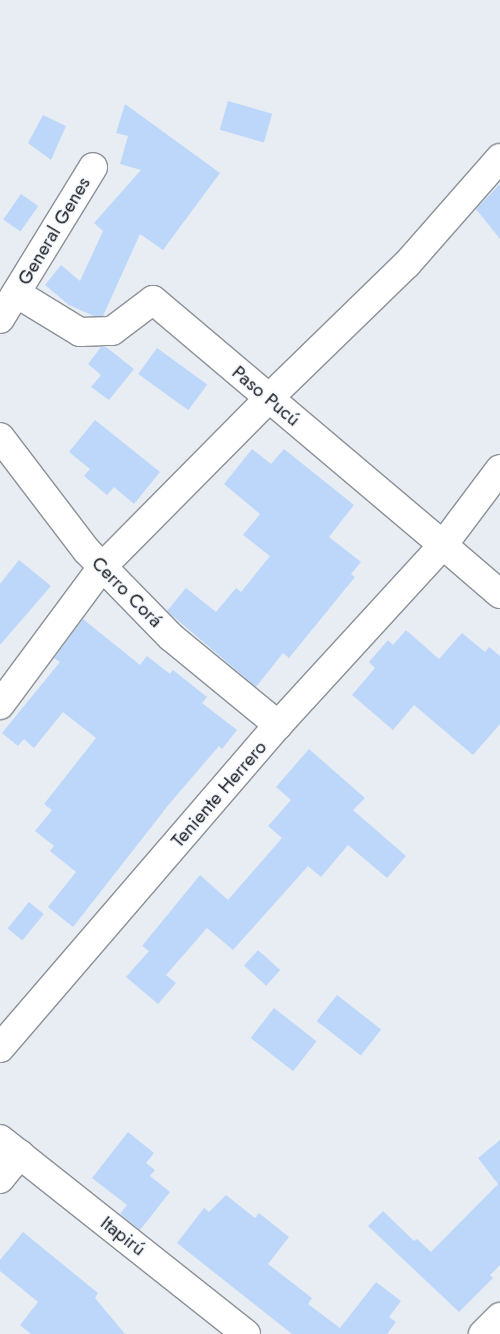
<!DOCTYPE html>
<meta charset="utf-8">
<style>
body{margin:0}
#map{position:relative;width:500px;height:1334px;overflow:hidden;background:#e8edf4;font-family:Jost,sans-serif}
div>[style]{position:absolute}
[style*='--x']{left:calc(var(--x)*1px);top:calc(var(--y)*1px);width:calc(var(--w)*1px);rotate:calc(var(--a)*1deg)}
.building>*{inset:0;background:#bcd7f9;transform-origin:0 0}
.roads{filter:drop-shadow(1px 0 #8b9197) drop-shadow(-1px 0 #8b9197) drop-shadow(0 1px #8b9197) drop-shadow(0 -1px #8b9197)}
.minor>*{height:28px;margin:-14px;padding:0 14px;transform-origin:14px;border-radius:14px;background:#fff}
.secondary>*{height:28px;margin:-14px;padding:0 14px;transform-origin:14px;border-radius:14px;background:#fff}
span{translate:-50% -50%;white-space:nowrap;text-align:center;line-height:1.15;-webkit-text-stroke:4px #f7faff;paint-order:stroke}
.street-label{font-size:19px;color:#191b1e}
</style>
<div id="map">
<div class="building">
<i style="left:228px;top:101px;width:46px;height:30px;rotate:16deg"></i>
<i style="clip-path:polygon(125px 104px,220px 173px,163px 250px,140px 234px,103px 316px,94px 316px,69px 305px,45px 285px,61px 265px,80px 281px,103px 231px,94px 223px,141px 170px,120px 164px,128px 136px,116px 133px)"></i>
<i style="clip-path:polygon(43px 115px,66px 126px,51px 160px,28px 143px)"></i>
<i style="clip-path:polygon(500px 184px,500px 239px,476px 209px)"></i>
<i style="left:21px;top:194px;width:21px;height:31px;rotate:35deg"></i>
<i style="clip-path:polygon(101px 347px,106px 347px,134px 369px,109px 400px,91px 387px,101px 375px,88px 364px)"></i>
<i style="left:157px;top:348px;width:62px;height:32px;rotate:36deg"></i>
<i style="clip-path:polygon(95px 420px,160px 472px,134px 504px,114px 487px,107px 495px,84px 476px,90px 469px,69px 452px)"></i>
<i style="clip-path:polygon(252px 449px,271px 464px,284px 449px,354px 505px,329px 537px,361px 562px,351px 574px,355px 577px,289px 658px,283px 653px,256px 687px,167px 611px,186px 588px,216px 612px,236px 588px,241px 592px,270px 556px,243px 535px,260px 514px,224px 484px)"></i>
<i style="clip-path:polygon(19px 560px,51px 586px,0 645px,0 584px)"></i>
<i style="clip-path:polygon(83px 619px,140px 665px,147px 656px,170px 674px,173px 670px,207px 697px,202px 703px,237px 730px,222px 749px,219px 746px,170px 803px,73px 927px,48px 907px,76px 872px,50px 851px,54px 846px,35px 831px,52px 810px,44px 804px,96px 738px,63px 712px,34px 748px,24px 739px,18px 746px,2px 733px,60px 662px,54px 658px)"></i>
<i style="clip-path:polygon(406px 630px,439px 659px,462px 633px,485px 652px,489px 647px,500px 656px,500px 724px,473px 755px,414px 705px,393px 730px,352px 695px,375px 668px,369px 662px,388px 640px,393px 645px)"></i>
<i style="clip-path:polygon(309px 749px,365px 798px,353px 810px,406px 856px,387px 878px,348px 845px,321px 877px,308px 866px,233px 950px,207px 928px,166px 975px,176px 983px,158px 1004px,126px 977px,149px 951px,142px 946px,200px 875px,228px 900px,282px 838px,268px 826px,291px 800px,276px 787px)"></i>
<i style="left:29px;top:902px;width:19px;height:34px;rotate:39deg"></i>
<i style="left:258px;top:950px;width:30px;height:21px;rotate:42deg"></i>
<i style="left:337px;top:995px;width:56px;height:33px;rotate:38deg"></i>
<i style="left:274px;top:1008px;width:54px;height:38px;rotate:38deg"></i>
<i style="clip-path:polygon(128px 1132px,154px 1153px,146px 1163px,155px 1170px,150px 1176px,170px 1192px,140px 1230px,120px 1214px,127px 1205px,92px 1178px)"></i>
<i style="clip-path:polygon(500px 1140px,500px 1265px,490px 1275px,493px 1278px,459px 1312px,368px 1226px,383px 1211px,414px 1241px,417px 1239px,431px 1252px,498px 1184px,478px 1158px)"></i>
<i style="clip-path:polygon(226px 1195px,255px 1218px,259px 1213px,289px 1237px,268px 1264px,312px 1298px,308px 1304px,340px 1328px,376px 1282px,401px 1301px,389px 1317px,396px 1322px,387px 1334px,292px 1334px,177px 1243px,204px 1208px,209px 1212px)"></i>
<i style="clip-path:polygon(23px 1232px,98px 1293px,95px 1298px,125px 1334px,31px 1334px,20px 1325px,38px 1302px,0 1271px,0 1260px)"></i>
</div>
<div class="roads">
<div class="minor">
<i style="--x:16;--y:293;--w:75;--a:31.4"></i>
<i style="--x:80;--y:332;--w:32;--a:-2"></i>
<i style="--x:112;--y:331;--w:51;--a:-37.1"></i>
<i style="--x:153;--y:300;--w:380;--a:40.2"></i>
<i style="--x:443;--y:545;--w:95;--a:-53.1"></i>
<i style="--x:0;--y:319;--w:178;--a:-58.5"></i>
<i style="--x:0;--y:705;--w:172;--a:-53.5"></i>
<i style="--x:102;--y:567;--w:238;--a:-45.3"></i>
<i style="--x:269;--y:398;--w:192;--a:-44.2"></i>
<i style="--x:407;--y:264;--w:141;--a:-48.7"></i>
<i style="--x:0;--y:1048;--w:426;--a:-49.3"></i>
<i style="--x:0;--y:1139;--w:314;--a:38.4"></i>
<i style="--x:0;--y:1179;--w:32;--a:-51"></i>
<i style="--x:483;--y:1334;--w:24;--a:-45"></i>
</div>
<div class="secondary">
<i style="--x:0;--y:437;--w:143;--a:52.7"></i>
<i style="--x:87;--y:551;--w:120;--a:45.7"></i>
<i style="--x:171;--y:637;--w:139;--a:39.4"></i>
<i style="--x:278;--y:725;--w:244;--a:-47.5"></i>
<i style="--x:443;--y:545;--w:75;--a:40.7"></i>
</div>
</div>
<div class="street-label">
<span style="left:54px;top:231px;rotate:-59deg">General Genes</span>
<span style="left:266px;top:396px;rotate:40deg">Paso Pucú</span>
<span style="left:127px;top:592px;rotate:45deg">Cerro Corá</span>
<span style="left:219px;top:794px;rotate:-49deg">Teniente Herrero</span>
<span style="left:123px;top:1236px;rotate:38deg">Itapirú</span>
</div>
</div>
